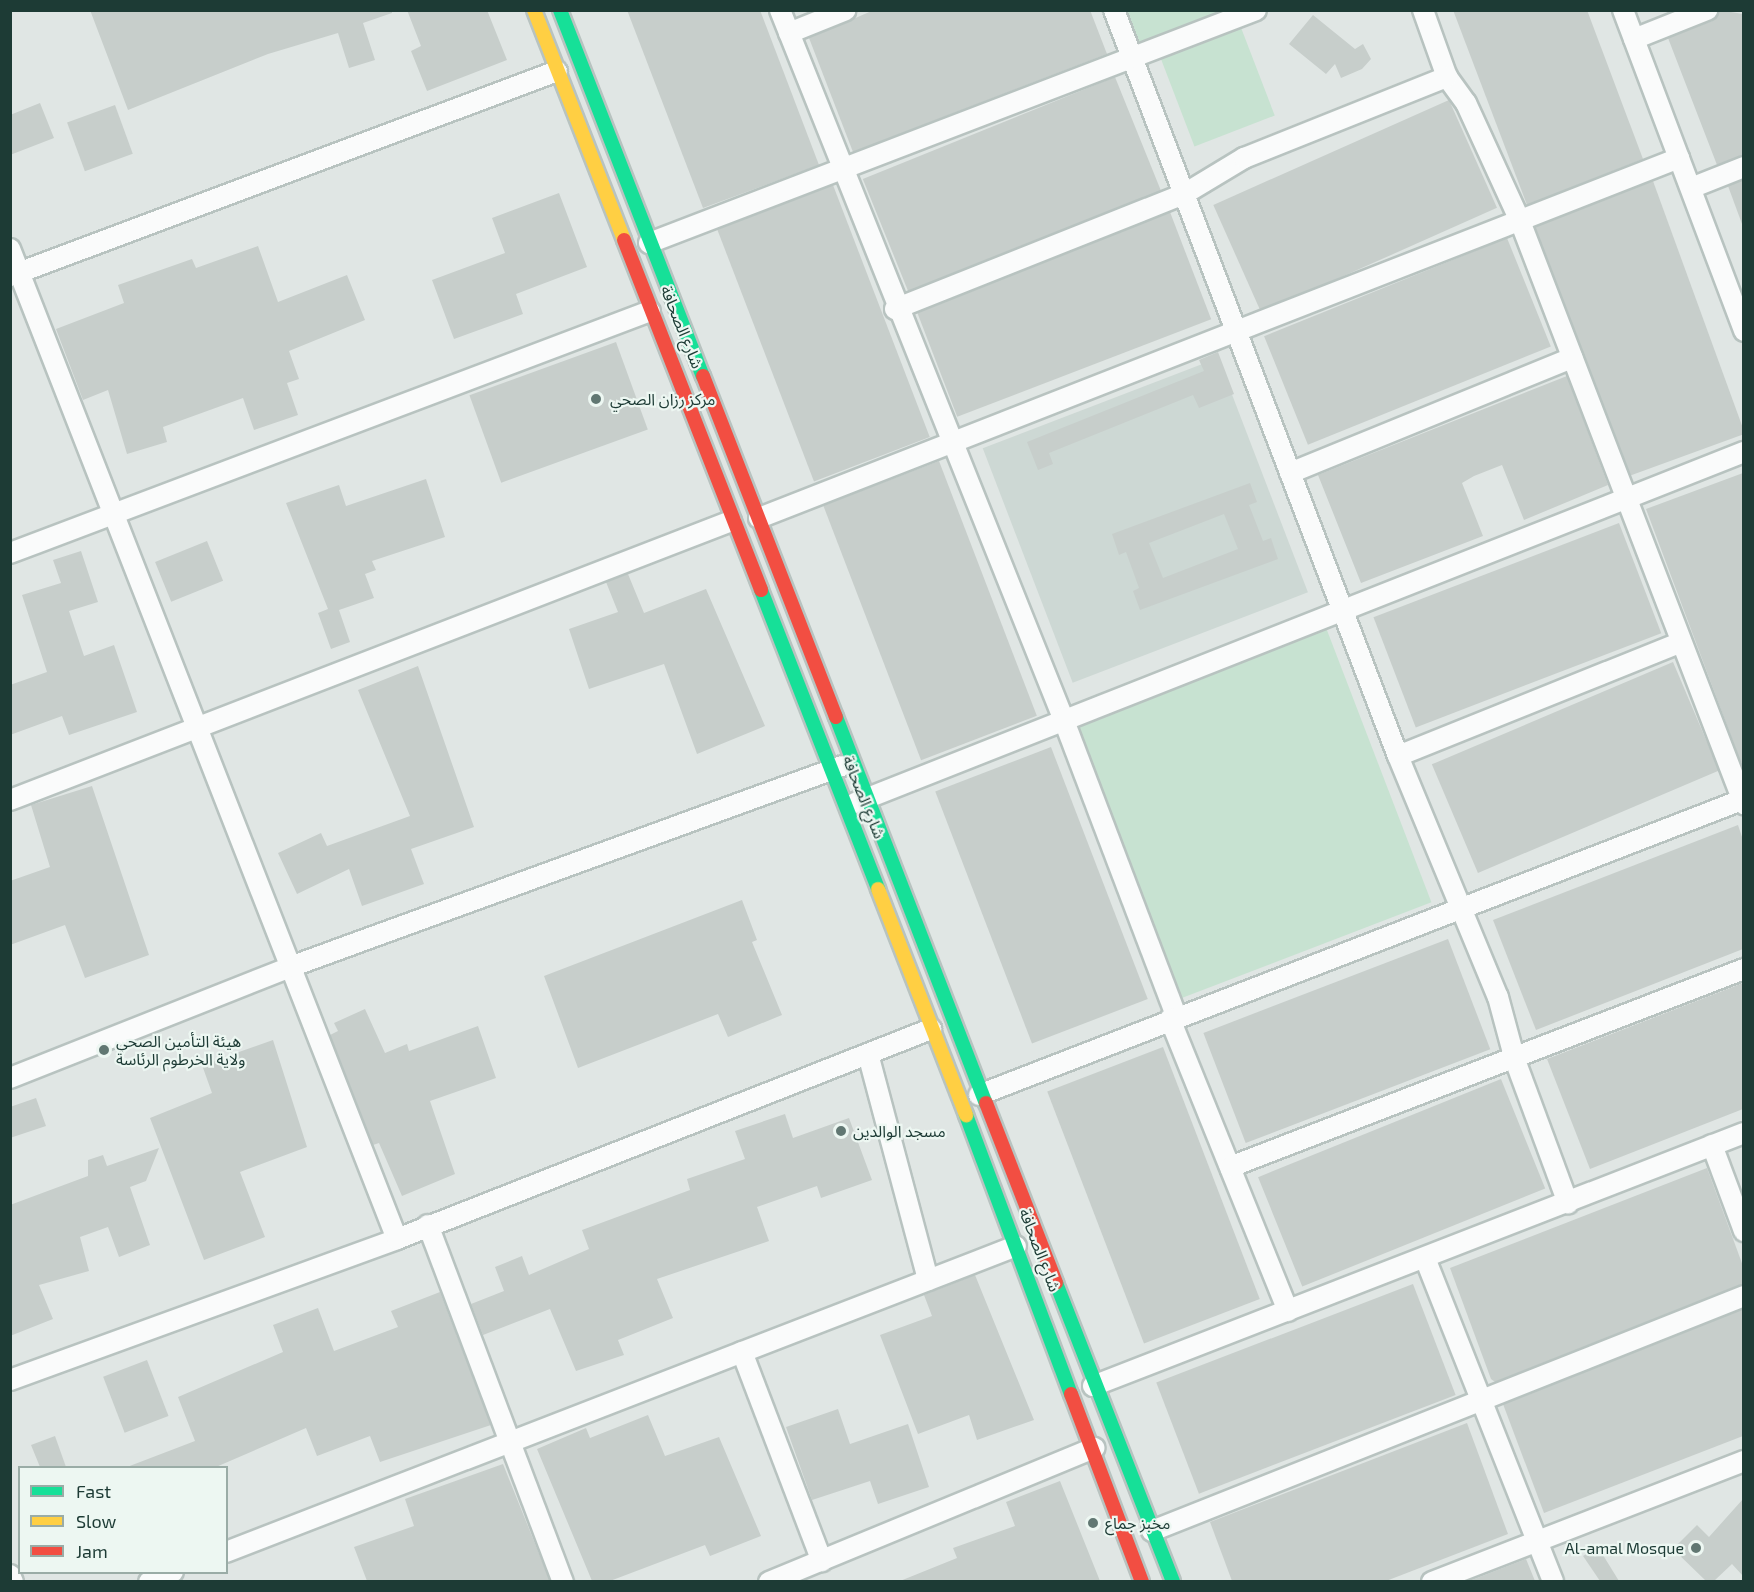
<!DOCTYPE html>
<meta charset="utf-8">
<style>
body{margin:0}
#map{position:relative;width:1754px;height:1592px;overflow:hidden;background:#e0e6e4;font-family:"Exo 2","Noto Sans Arabic",sans-serif}
div>[style]{position:absolute}
[style*='--x']{left:calc(var(--x)*1px);top:calc(var(--y)*1px);width:calc(var(--w)*1px);rotate:calc(var(--a)*1deg)}
.built>*{inset:0;background:#cdd8d4;transform-origin:0 0}
.green>*{inset:0;background:#c7e2d1;transform-origin:0 0}
.building>*{inset:0;background:#c7cecb;transform-origin:0 0}
.roads{filter:drop-shadow(2px 0 #b8c3c0) drop-shadow(-2px 0 #b8c3c0) drop-shadow(0 2px #b8c3c0) drop-shadow(0 -2px #b8c3c0)}
.street>*{height:20px;margin:-10px;padding:0 10px;transform-origin:10px;border-radius:10px;background:#fafbfb}
.fast>*{height:14px;margin:-7px;padding:0 7px;transform-origin:7px;border-radius:7px;background:#16e098}
.slow>*{height:14px;margin:-7px;padding:0 7px;transform-origin:7px;border-radius:7px;background:#ffcf43}
.jam>*{height:14px;margin:-7px;padding:0 7px;transform-origin:7px;border-radius:7px;background:#f24e42}
.dots>*{width:16px;height:16px;translate:-50% -50%;box-sizing:border-box;border:3px solid #edf7f2;border-radius:50%}
span{translate:-50% -50%;white-space:nowrap;text-align:center;line-height:1.15;-webkit-text-stroke:4.5px #edf7f2;paint-order:stroke}
.street-label{font-size:16px;color:#1d3b35}
.poi-label{font-size:16px;color:#1d3b35}
.left{translate:0 -50%;text-align:left}
.right{translate:-100% -50%;text-align:right}
.frame{position:absolute;inset:0;border:12px solid #1d3b35;pointer-events:none}
.legend{position:absolute;left:18px;top:1466px;width:210px;height:108px;box-sizing:border-box;background:#edf7f2;border:2px solid #9aaca6;margin:0;padding:8px 10px;list-style:none;font-size:18px;color:#1d3b35}
.legend li{display:flex;align-items:center;gap:12px;height:30px}
.legend b{width:30px;border:2px solid #9aaca6}
</style>
<div id="map">
<div class="built">
<i style="left:1218px;top:358px;width:251px;height:252px;rotate:69deg"></i>
</div>
<div class="green">
<i style="clip-path:polygon(1124px 11px,1224px 11px,1137px 44px)"></i>
<i style="left:1240px;top:25px;width:97px;height:86px;rotate:69deg"></i>
<i style="left:1325px;top:625px;width:297px;height:273px;rotate:69deg"></i>
</div>
<div class="building">
<i style="clip-path:polygon(90px 10px,392px 10px,392px 13px,363px 23px,375px 60px,349px 68px,338px 33px,268px 54px,128px 110px)"></i>
<i style="clip-path:polygon(407px 10px,487px 10px,507px 60px,427px 91px,411px 51px,421px 46px)"></i>
<i style="clip-path:polygon(627px 10px,760px 10px,819px 165px,703px 208px)"></i>
<i style="clip-path:polygon(874px 10px,1090px 10px,1107px 54px,853px 152px,809px 38px)"></i>
<i style="clip-path:polygon(1453px 10px,1587px 10px,1643px 159px,1527px 205px)"></i>
<i style="clip-path:polygon(1719px 10px,1743px 14px,1743px 155px,1717px 165px,1668px 38px,1712px 21px)"></i>
<i style="clip-path:polygon(1313px 15px,1355px 49px,1363px 44px,1371px 59px,1362px 69px,1341px 78px,1335px 64px,1326px 74px,1289px 44px)"></i>
<i style="left:1115px;top:77px;width:123px;height:272px;rotate:68deg"></i>
<i style="left:1449px;top:100px;width:118px;height:258px;rotate:66deg"></i>
<i style="clip-path:polygon(40px 103px,54px 138px,10px 155px,10px 115px)"></i>
<i style="left:115px;top:105px;width:52px;height:51px;rotate:70deg"></i>
<i style="clip-path:polygon(1743px 180px,1743px 223px,1742px 224px,1728px 186px)"></i>
<i style="left:1653px;top:181px;width:269px;height:127px;rotate:70deg"></i>
<i style="left:833px;top:185px;width:270px;height:124px;rotate:69deg"></i>
<i style="clip-path:polygon(559px 193px,587px 267px,516px 294px,523px 314px,454px 339px,432px 280px,505px 253px,492px 218px)"></i>
<i style="left:1170px;top:212px;width:115px;height:272px;rotate:69deg"></i>
<i style="left:1507px;top:238px;width:117px;height:262px;rotate:68deg"></i>
<i style="clip-path:polygon(258px 246px,278px 302px,347px 275px,365px 320px,289px 351px,299px 379px,287px 383px,298px 415px,254px 430px,243px 398px,163px 427px,167px 442px,127px 454px,108px 390px,83px 400px,56px 329px,124px 303px,118px 285px,192px 259px,196px 268px)"></i>
<i style="left:616px;top:342px;width:93px;height:156px;rotate:70deg"></i>
<i style="clip-path:polygon(1218px 352px,1234px 394px,1199px 408px,1193px 395px,1049px 453px,1053px 464px,1038px 470px,1027px 442px,1204px 371px,1199px 360px)"></i>
<i style="clip-path:polygon(1567px 376px,1608px 485px,1524px 520px,1502px 465px,1474px 476px,1462px 483px,1483px 536px,1361px 583px,1318px 475px)"></i>
<i style="left:939px;top:461px;width:273px;height:124px;rotate:69deg"></i>
<i style="clip-path:polygon(1743px 473px,1743px 762px,1741px 763px,1646px 509px)"></i>
<i style="clip-path:polygon(426px 479px,445px 537px,372px 561px,376px 570px,365px 574px,374px 598px,339px 610px,350px 642px,331px 649px,318px 613px,328px 609px,286px 503px,339px 485px,346px 506px)"></i>
<i style="clip-path:polygon(evenodd,1250px 483px,1257px 502px,1249px 505px,1263px 541px,1271px 538px,1278px 559px,1140px 610px,1133px 591px,1139px 588px,1126px 552px,1119px 555px,1112px 534px,1250px 483px,1224px 514px,1238px 549px,1163px 578px,1149px 543px,1224px 514px)"></i>
<i style="left:1619px;top:523px;width:118px;height:263px;rotate:69deg"></i>
<i style="left:207px;top:541px;width:43px;height:56px;rotate:68deg"></i>
<i style="clip-path:polygon(81px 551px,98px 602px,69px 611px,84px 656px,114px 645px,137px 712px,69px 735px,62px 716px,10px 735px,10px 685px,47px 672px,22px 595px,61px 583px,53px 560px)"></i>
<i style="clip-path:polygon(628px 574px,644px 613px,706px 589px,765px 726px,697px 754px,664px 664px,589px 689px,569px 629px,618px 612px,606px 582px)"></i>
<i style="left:1673px;top:662px;width:118px;height:262px;rotate:67deg"></i>
<i style="clip-path:polygon(418px 666px,474px 827px,411px 849px,424px 884px,362px 906px,349px 869px,297px 894px,278px 853px,321px 833px,327px 846px,410px 816px,358px 690px)"></i>
<i style="left:1051px;top:747px;width:270px;height:124px;rotate:69deg"></i>
<i style="clip-path:polygon(92px 786px,149px 955px,85px 978px,65px 925px,10px 945px,10px 881px,50px 867px,31px 805px)"></i>
<i style="clip-path:polygon(1738px 825px,1743px 840px,1743px 949px,1536px 1030px,1493px 920px)"></i>
<i style="clip-path:polygon(742px 900px,757px 940px,752px 942px,782px 1015px,728px 1037px,718px 1014px,578px 1068px,544px 976px)"></i>
<i style="left:1448px;top:939px;width:118px;height:262px;rotate:69deg"></i>
<i style="clip-path:polygon(1743px 983px,1743px 1109px,1590px 1169px,1547px 1059px)"></i>
<i style="clip-path:polygon(365px 1009px,385px 1053px,407px 1044px,409px 1051px,478px 1026px,496px 1078px,430px 1101px,455px 1174px,402px 1196px,379px 1143px,373px 1145px,330px 1035px,338px 1031px,334px 1023px)"></i>
<i style="clip-path:polygon(273px 1040px,307px 1147px,240px 1172px,265px 1237px,204px 1260px,150px 1118px,212px 1093px,202px 1065px)"></i>
<i style="left:1163px;top:1047px;width:270px;height:124px;rotate:69deg"></i>
<i style="left:1501px;top:1079px;width:118px;height:262px;rotate:68deg"></i>
<i style="clip-path:polygon(36px 1098px,46px 1126px,10px 1138px,10px 1107px)"></i>
<i style="clip-path:polygon(785px 1114px,793px 1138px,849px 1118px,872px 1180px,821px 1198px,817px 1186px,757px 1207px,769px 1241px,657px 1279px,673px 1318px,618px 1340px,624px 1355px,576px 1371px,550px 1309px,483px 1335px,471px 1304px,504px 1291px,495px 1267px,522px 1256px,529px 1275px,589px 1249px,582px 1230px,690px 1190px,687px 1179px,745px 1159px,735px 1131px)"></i>
<i style="clip-path:polygon(159px 1148px,146px 1181px,130px 1187px,150px 1245px,119px 1257px,108px 1227px,80px 1237px,89px 1271px,39px 1285px,53px 1319px,10px 1336px,10px 1205px,88px 1176px,88px 1160px,103px 1155px,107px 1166px)"></i>
<i style="clip-path:polygon(1707px 1168px,1743px 1266px,1743px 1284px,1495px 1382px,1491px 1379px,1450px 1268px)"></i>
<i style="clip-path:polygon(975px 1275px,1034px 1420px,977px 1440px,969px 1415px,918px 1434px,880px 1335px,932px 1316px,924px 1295px)"></i>
<i style="left:1413px;top:1284px;width:119px;height:275px;rotate:69deg"></i>
<i style="clip-path:polygon(440px 1292px,491px 1425px,380px 1462px,370px 1436px,317px 1456px,306px 1428px,216px 1467px,127px 1467px,195px 1441px,178px 1397px,283px 1352px,273px 1325px,318px 1308px,334px 1351px,398px 1327px,391px 1311px)"></i>
<i style="clip-path:polygon(1743px 1309px,1743px 1436px,1544px 1513px,1503px 1404px)"></i>
<i style="left:147px;top:1360px;width:60px;height:47px;rotate:69deg"></i>
<i style="clip-path:polygon(838px 1409px,850px 1444px,908px 1424px,929px 1487px,878px 1504px,870px 1481px,812px 1500px,786px 1427px)"></i>
<i style="clip-path:polygon(648px 1415px,665px 1456px,719px 1437px,761px 1536px,710px 1556px,705px 1545px,610px 1581px,592px 1581px,537px 1449px,586px 1428px,590px 1438px)"></i>
<i style="clip-path:polygon(1467px 1423px,1508px 1534px,1386px 1581px,1232px 1581px,1210px 1522px)"></i>
<i style="clip-path:polygon(55px 1436px,66px 1467px,40px 1467px,31px 1445px)"></i>
<i style="clip-path:polygon(503px 1464px,550px 1581px,367px 1581px,354px 1547px,414px 1526px,405px 1499px)"></i>
<i style="clip-path:polygon(1060px 1481px,1100px 1581px,900px 1581px,957px 1558px,953px 1548px,1015px 1526px,1006px 1502px)"></i>
<i style="clip-path:polygon(1743px 1499px,1743px 1576px,1732px 1564px,1714px 1581px,1706px 1581px,1673px 1549px,1697px 1525px,1709px 1537px)"></i>
<i style="clip-path:polygon(1598px 1547px,1619px 1581px,1600px 1581px,1583px 1556px)"></i>
<i style="clip-path:polygon(1526px 1559px,1535px 1581px,1472px 1581px,1472px 1580px)"></i>
</div>
<div class="roads">
<div class="street">
<i style="--x:780;--y:10;--w:762;--a:68.21"></i>
<i style="--x:1063;--y:718;--w:319;--a:69.2"></i>
<i style="--x:1114;--y:10;--w:798;--a:69.16"></i>
<i style="--x:1398;--y:756;--w:261;--a:67.5"></i>
<i style="--x:1498;--y:997;--w:65;--a:74.9"></i>
<i style="--x:1515;--y:1060;--w:153;--a:69.7"></i>
<i style="--x:1423;--y:10;--w:71;--a:70.3"></i>
<i style="--x:1447;--y:77;--w:32;--a:54"></i>
<i style="--x:1466;--y:103;--w:130;--a:65.4"></i>
<i style="--x:1520;--y:221;--w:625;--a:68.98"></i>
<i style="--x:1623;--y:10;--w:343;--a:69.3"></i>
<i style="--x:789;--y:33;--w:61;--a:-22"></i>
<i style="--x:1634;--y:39;--w:79;--a:-21.7"></i>
<i style="--x:1691;--y:188;--w:57;--a:-21.6"></i>
<i style="--x:649;--y:243;--w:650;--a:-21"></i>
<i style="--x:10;--y:249;--w:1063;--a:68.65"></i>
<i style="--x:10;--y:276;--w:584;--a:-20.54"></i>
<i style="--x:895;--y:309;--w:313;--a:-21.7"></i>
<i style="--x:1186;--y:193;--w:68;--a:-31.1"></i>
<i style="--x:1244;--y:158;--w:219;--a:-21.8"></i>
<i style="--x:1290;--y:473;--w:305;--a:-22.2"></i>
<i style="--x:759;--y:518;--w:988;--a:-21.37"></i>
<i style="--x:10;--y:553;--w:684;--a:-20.71"></i>
<i style="--x:1398;--y:756;--w:305;--a:-21.9"></i>
<i style="--x:10;--y:800;--w:773;--a:-21.15"></i>
<i style="--x:855;--y:803;--w:956;--a:-21.55"></i>
<i style="--x:1170;--y:1019;--w:315;--a:68"></i>
<i style="--x:868;--y:1054;--w:234;--a:75.1"></i>
<i style="--x:10;--y:1078;--w:301;--a:-21.6"></i>
<i style="--x:290;--y:967;--w:587;--a:-20.01"></i>
<i style="--x:979;--y:1095;--w:820;--a:-21.15"></i>
<i style="--x:1712;--y:1145;--w:92;--a:69.6"></i>
<i style="--x:1230;--y:1167;--w:551;--a:-21.07"></i>
<i style="--x:428;--y:1225;--w:382;--a:69.3"></i>
<i style="--x:1425;--y:1258;--w:348;--a:68.4"></i>
<i style="--x:742;--y:1352;--w:224;--a:69.1"></i>
<i style="--x:10;--y:1380;--w:412;--a:-20"></i>
<i style="--x:397;--y:1239;--w:574;--a:-21.47"></i>
<i style="--x:1093;--y:1386;--w:698;--a:-21.24"></i>
<i style="--x:1152;--y:1531;--w:637;--a:-21.65"></i>
<i style="--x:226;--y:1552;--w:847;--a:-21.17"></i>
<i style="--x:10;--y:1575;--w:8;--a:67"></i>
<i style="--x:149;--y:1582;--w:26;--a:-23"></i>
<i style="--x:769;--y:1582;--w:352;--a:-22.4"></i>
<i style="--x:1432;--y:1582;--w:335;--a:-21.2"></i>
</div>
<div class="fast">
<i style="--x:560;--y:10;--w:393;--a:68.7"></i>
<i style="--x:761;--y:590;--w:321;--a:68.6"></i>
<i style="--x:836;--y:717;--w:414;--a:68.8"></i>
<i style="--x:966;--y:1115;--w:298;--a:69.4"></i>
<i style="--x:1056;--y:1283;--w:321;--a:68.6"></i>
</div>
<div class="slow">
<i style="--x:534;--y:10;--w:247;--a:68.6"></i>
<i style="--x:878;--y:889;--w:243;--a:68.7"></i>
</div>
<div class="jam">
<i style="--x:624;--y:240;--w:376;--a:68.6"></i>
<i style="--x:703;--y:376;--w:366;--a:68.7"></i>
<i style="--x:986;--y:1103;--w:193;--a:68.7"></i>
<i style="--x:1071;--y:1394;--w:201;--a:69.3"></i>
</div>
</div>
<div class="dots">
<i style="left:596px;top:399px;background:#617772"></i>
<i style="left:104px;top:1050px;background:#617772"></i>
<i style="left:841px;top:1131px;background:#617772"></i>
<i style="left:1093px;top:1523px;background:#617772"></i>
<i style="left:1696px;top:1548px;background:#617772"></i>
</div>
<div class="street-label">
<span style="left:682px;top:327px;rotate:68deg">شارع الصحافة</span>
<span style="left:864px;top:797px;rotate:68deg">شارع الصحافة</span>
<span style="left:1040px;top:1250px;rotate:69deg">شارع الصحافة</span>
</div>
<div class="poi-label">
<span class="left" style="left:610px;top:399px">مركز رزان الصحي</span>
<span class="left" style="left:116px;top:1050px">هيئة التأمين الصحي<br>ولاية الخرطوم الرئاسة</span>
<span class="left" style="left:853px;top:1131px">مسجد الوالدين</span>
<span class="left" style="left:1105px;top:1523px">مخبز جماع</span>
<span class="right" style="left:1684px;top:1548px">Al-amal Mosque</span>
</div>
<div class="frame"></div>
<ul class="legend">
<li><b style="height:8px;background:#16e098"></b>Fast</li>
<li><b style="height:8px;background:#ffcf43"></b>Slow</li>
<li><b style="height:8px;background:#f24e42"></b>Jam</li>
</ul>
</div>
